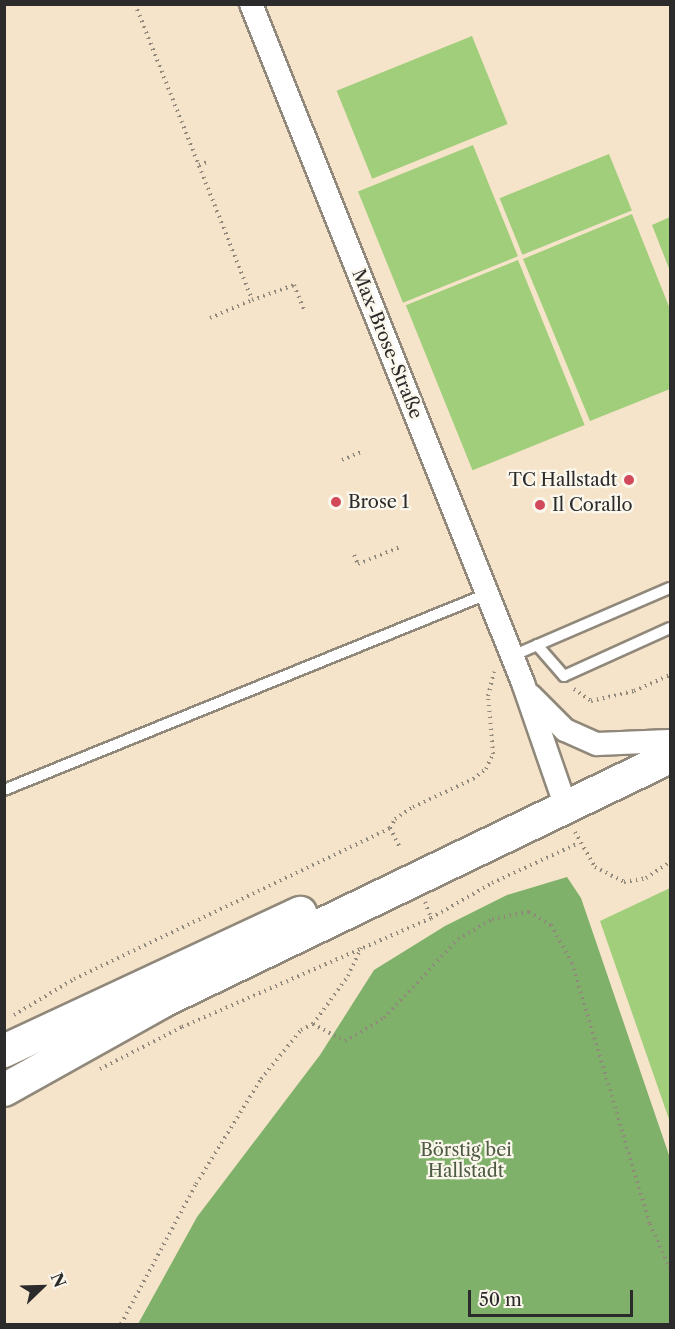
<!DOCTYPE html>
<meta charset="utf-8">
<style>
body{margin:0}
#map{position:relative;width:675px;height:1329px;overflow:hidden;background:#f6e4ca;font-family:"Libre Caslon Text",serif}
div>[style]{position:absolute}
[style*='--x']{left:calc(var(--x)*1px);top:calc(var(--y)*1px);width:calc(var(--w)*1px);rotate:calc(var(--a)*1deg)}
.green>*{inset:0;background:#a1ce7b;transform-origin:0 0}
.forest>*{inset:0;background:#80b16b}
.path>*{height:4px;margin-top:-2px;transform-origin:0;background:repeating-linear-gradient(90deg,#90887a 0 1.5px,transparent 0 6px)}
.roads{filter:drop-shadow(2px 0 #90887a) drop-shadow(-2px 0 #90887a) drop-shadow(0 2px #90887a) drop-shadow(0 -2px #90887a)}
.service>*{height:10px;margin:-5px;padding:0 5px;transform-origin:5px;border-radius:5px;background:#fff}
.minor>*{height:22px;margin:-11px;padding:0 11px;transform-origin:11px;border-radius:11px;background:#fff}
.secondary>*{height:32px;margin:-16px;padding:0 16px;transform-origin:16px;border-radius:16px;background:#fff}
.dots>*{width:16px;height:16px;translate:-50% -50%;box-sizing:border-box;border:3px solid #fbf7ec;border-radius:50%}
span{translate:-50% -50%;white-space:nowrap;text-align:center;line-height:1.15;-webkit-text-stroke:4.5px #fbf7ec;paint-order:stroke}
.street-label{font-size:18px;color:#2b2b2b}
.poi-label{font-size:18px;color:#2b2b2b}
.right{translate:-100% -50%;text-align:right}
.left{translate:0 -50%;text-align:left}
.park-label{font-size:18px;color:#4e5c43}
.frame{position:absolute;inset:0;border:6px solid #2b2b2b;pointer-events:none}
.north{position:absolute;left:12px;top:1257px;width:60px;height:60px;-webkit-text-stroke:4px #fbf7ec;paint-order:stroke;rotate:67deg;font-size:16px;font-weight:700;line-height:24px;text-align:center;color:#2b2b2b}
.north::after{content:'';display:block;margin:auto;width:21px;height:27px;background:#2b2b2b;clip-path:polygon(50% 0,100% 100%,50% 72%,0 100%)}
.scale{position:absolute;left:468px;top:1290px;width:165px;height:27px;box-sizing:border-box;border:3px solid #2b2b2b;border-top:0;padding-left:8px;font-size:18px;line-height:21px;white-space:nowrap;color:#2b2b2b;-webkit-text-stroke:4px #fbf7ec;paint-order:stroke}
</style>
<div id="map">
<div class="green">
<i style="left:472px;top:36px;width:95px;height:146px;rotate:68deg"></i>
<i style="left:473px;top:145px;width:120px;height:124px;rotate:68deg"></i>
<i style="left:609px;top:154px;width:61px;height:118px;rotate:68deg"></i>
<i style="clip-path:polygon(632px 214px,670px 309px,670px 389px,590px 421px,523px 259px)"></i>
<i style="clip-path:polygon(670px 217px,670px 271px,652px 225px)"></i>
<i style="left:518px;top:260px;width:178px;height:121px;rotate:68deg"></i>
<i style="clip-path:polygon(670px 888px,670px 1122px,600px 921px)"></i>
</div>
<div class="forest">
<i style="clip-path:polygon(567px 877px,581px 898px,670px 1158px,670px 1324px,138px 1324px,197px 1217px,320px 1055px,374px 970px,445px 926px,507px 895px)"></i>
</div>
<div class="path">
<i style="--x:135;--y:4;--w:318;--a:68.4"></i>
<i style="--x:252;--y:300;--w:45;--a:-19.7"></i>
<i style="--x:294;--y:285;--w:27;--a:68"></i>
<i style="--x:199;--y:165;--w:9;--a:-21"></i>
<i style="--x:210;--y:318;--w:46;--a:-23.2"></i>
<i style="--x:342;--y:460;--w:21;--a:-23"></i>
<i style="--x:354;--y:555;--w:10;--a:66"></i>
<i style="--x:358;--y:564;--w:45;--a:-22"></i>
<i style="--x:574;--y:689;--w:21;--a:35"></i>
<i style="--x:591;--y:701;--w:44;--a:-13.1"></i>
<i style="--x:634;--y:691;--w:39;--a:-24"></i>
<i style="--x:390;--y:828;--w:20;--a:63"></i>
<i style="--x:575;--y:832;--w:40;--a:60.3"></i>
<i style="--x:595;--y:867;--w:33;--a:27"></i>
<i style="--x:624;--y:882;--w:22;--a:-10"></i>
<i style="--x:646;--y:878;--w:29;--a:-34"></i>
<i style="--x:425;--y:902;--w:17;--a:69"></i>
<i style="--x:14;--y:1015;--w:70;--a:-31"></i>
<i style="--x:74;--y:979;--w:350;--a:-25.5"></i>
<i style="--x:390;--y:828;--w:10;--a:-61"></i>
<i style="--x:395;--y:819;--w:22;--a:-34"></i>
<i style="--x:413;--y:807;--w:66;--a:-25"></i>
<i style="--x:473;--y:779;--w:16;--a:-38"></i>
<i style="--x:486;--y:769;--w:17;--a:-65"></i>
<i style="--x:493;--y:754;--w:58;--a:-94.9"></i>
<i style="--x:488;--y:696;--w:25;--a:-76"></i>
<i style="--x:313;--y:1024;--w:36;--a:28"></i>
<i style="--x:345;--y:1041;--w:45;--a:-30.5"></i>
<i style="--x:384;--y:1018;--w:108;--a:-46.9"></i>
<i style="--x:458;--y:939;--w:39;--a:-30"></i>
<i style="--x:492;--y:919;--w:38;--a:-11"></i>
<i style="--x:529;--y:912;--w:26;--a:31"></i>
<i style="--x:551;--y:925;--w:43;--a:61.1"></i>
<i style="--x:572;--y:963;--w:272;--a:73.4"></i>
<i style="--x:650;--y:1224;--w:49;--a:66"></i>
<i style="--x:100;--y:1069;--w:92;--a:-27.1"></i>
<i style="--x:182;--y:1027;--w:272;--a:-23.6"></i>
<i style="--x:431;--y:918;--w:70;--a:-29.8"></i>
<i style="--x:492;--y:883;--w:96;--a:-24.7"></i>
<i style="--x:121;--y:1324;--w:159;--a:-61.8"></i>
<i style="--x:196;--y:1184;--w:123;--a:-58.2"></i>
<i style="--x:261;--y:1079;--w:63;--a:-50.8"></i>
<i style="--x:301;--y:1030;--w:13;--a:-27"></i>
<i style="--x:313;--y:1024;--w:59;--a:-53.9"></i>
<i style="--x:348;--y:976;--w:31;--a:-65"></i>
</div>
<div class="roads">
<div class="service">
<i style="--x:537;--y:645;--w:41;--a:48.9"></i>
<i style="--x:564;--y:676;--w:116;--a:-24.4"></i>
<i style="--x:512;--y:656;--w:172;--a:-23.3"></i>
<i style="--x:4;--y:790;--w:521;--a:-22.09"></i>
</div>
<div class="minor">
<i style="--x:251;--y:4;--w:731;--a:68.17"></i>
<i style="--x:523;--y:683;--w:134;--a:70.9"></i>
<i style="--x:531;--y:696;--w:48;--a:45"></i>
<i style="--x:565;--y:730;--w:35;--a:24"></i>
<i style="--x:597;--y:744;--w:72;--a:-2.4"></i>
</div>
<div class="secondary">
<i style="--x:4;--y:1051;--w:327;--a:-25"></i>
<i style="--x:4;--y:1090;--w:182;--a:-29.2"></i>
<i style="--x:163;--y:1001;--w:563;--a:-25.7"></i>
</div>
</div>
<div class="dots">
<i style="left:629px;top:480px;background:#d1495b"></i>
<i style="left:336px;top:502px;background:#d1495b"></i>
<i style="left:540px;top:505px;background:#d1495b"></i>
</div>
<div class="street-label">
<span style="left:387px;top:344px;rotate:68deg">Max-Brose-Straße</span>
</div>
<div class="poi-label">
<span class="right" style="left:617px;top:480px">TC Hallstadt</span>
<span class="left" style="left:348px;top:502px">Brose 1</span>
<span class="left" style="left:552px;top:505px">Il Corallo</span>
</div>
<div class="park-label">
<span style="left:466px;top:1161px">Börstig bei<br>Hallstadt</span>
</div>
<div class="frame"></div>
<div class="north">N</div>
<div class="scale">50 m</div>
</div>
